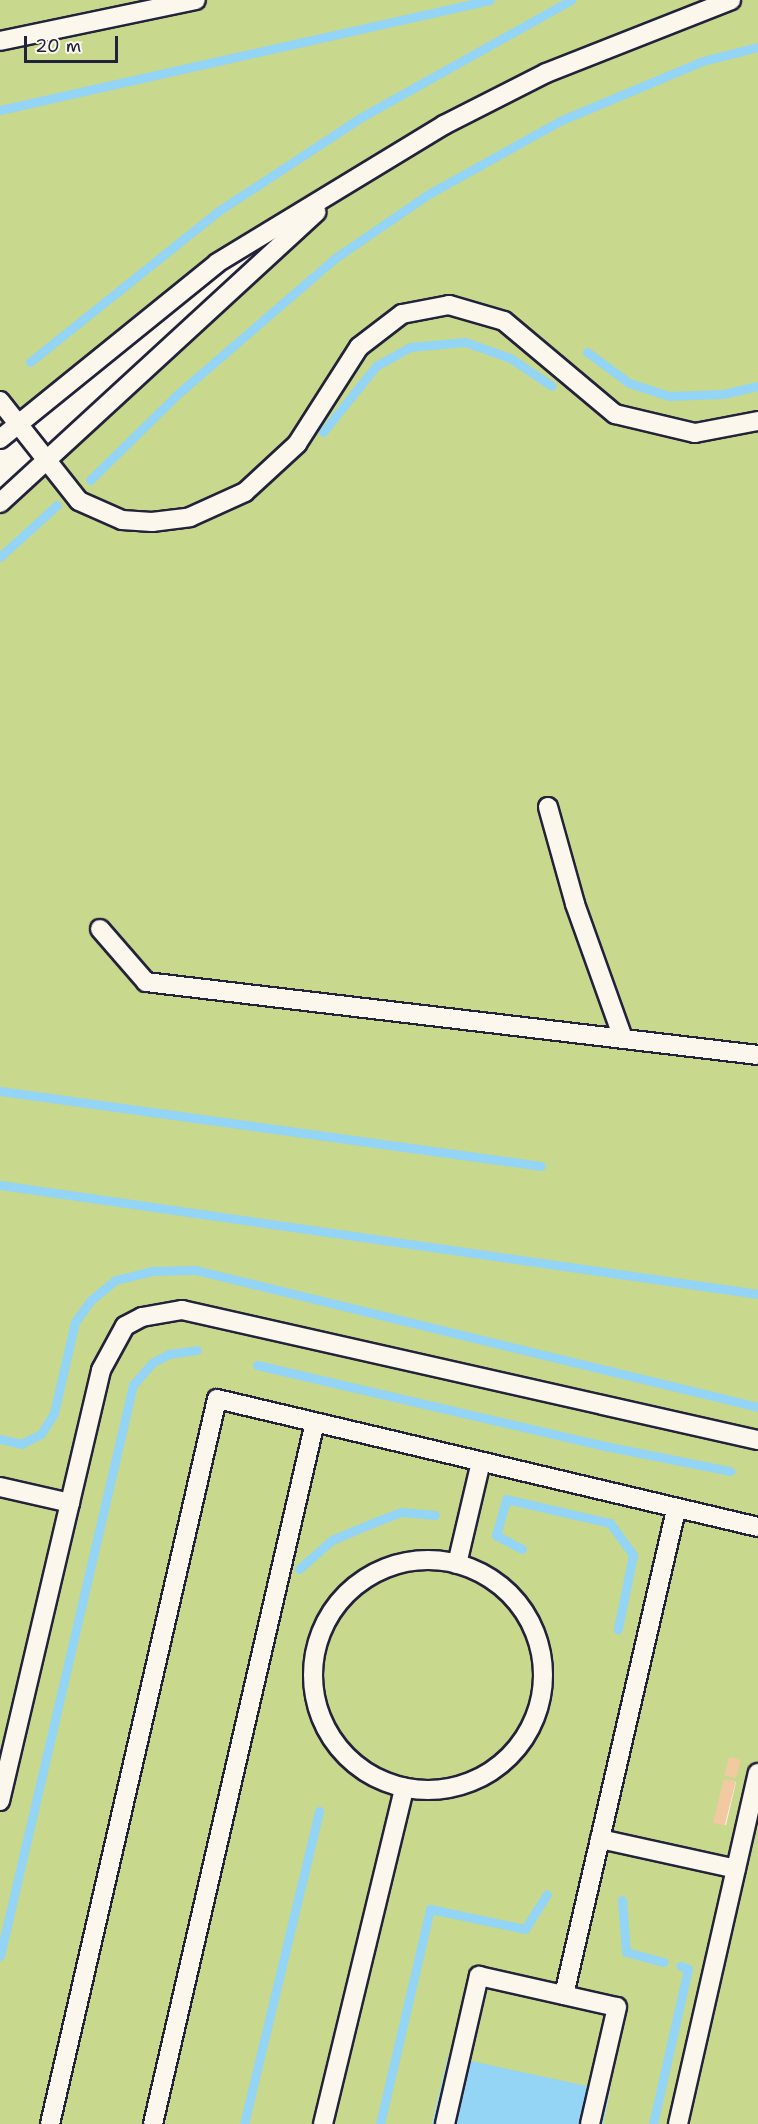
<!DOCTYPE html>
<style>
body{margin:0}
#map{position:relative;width:758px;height:2124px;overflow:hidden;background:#fbf7ec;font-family:"Shantell Sans",sans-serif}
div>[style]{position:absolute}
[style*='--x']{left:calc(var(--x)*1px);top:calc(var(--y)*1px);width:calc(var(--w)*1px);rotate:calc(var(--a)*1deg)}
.green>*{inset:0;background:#c8d88c}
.water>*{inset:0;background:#94d5f5}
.stream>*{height:9px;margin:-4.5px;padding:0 4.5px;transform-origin:4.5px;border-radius:4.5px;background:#94d5f5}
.building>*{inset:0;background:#f3c9a2;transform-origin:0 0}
.roads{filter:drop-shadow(2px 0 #22223b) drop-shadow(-2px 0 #22223b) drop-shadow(0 2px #22223b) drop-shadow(0 -2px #22223b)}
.lane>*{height:18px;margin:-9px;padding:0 9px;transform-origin:9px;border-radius:9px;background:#fbf7ec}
.lane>.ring{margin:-9px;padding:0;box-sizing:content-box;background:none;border:18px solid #fbf7ec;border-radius:50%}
span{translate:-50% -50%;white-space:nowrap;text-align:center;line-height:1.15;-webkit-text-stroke:5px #fbf7ec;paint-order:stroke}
.scale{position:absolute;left:24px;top:36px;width:94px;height:27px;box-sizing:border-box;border:3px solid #22223b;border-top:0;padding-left:8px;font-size:18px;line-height:21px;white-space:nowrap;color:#22223b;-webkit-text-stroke:4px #fbf7ec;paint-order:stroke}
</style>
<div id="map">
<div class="green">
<i style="clip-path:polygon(evenodd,0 0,758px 0,758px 2124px,603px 2124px,610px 2092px,448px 2057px,432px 2124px,0 2124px,0 503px,345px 185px,217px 263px,0 439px,0 0,724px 1780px,736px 1782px,726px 1825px,715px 1822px,724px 1780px)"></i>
</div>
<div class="water">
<i style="clip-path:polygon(448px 2056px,610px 2091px,603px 2124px,432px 2124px)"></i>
</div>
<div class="stream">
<i style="--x:0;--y:110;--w:502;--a:-12.65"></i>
<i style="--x:587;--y:352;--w:52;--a:36.4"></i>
<i style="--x:629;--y:383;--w:42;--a:18"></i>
<i style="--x:669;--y:396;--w:54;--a:-2.1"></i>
<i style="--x:723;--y:394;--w:36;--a:-13"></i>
<i style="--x:30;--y:362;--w:240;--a:-38.7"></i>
<i style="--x:217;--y:212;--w:171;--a:-33.3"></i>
<i style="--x:360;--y:118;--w:242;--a:-29.2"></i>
<i style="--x:323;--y:432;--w:85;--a:-51.2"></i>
<i style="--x:376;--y:366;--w:39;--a:-29"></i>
<i style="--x:410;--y:347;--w:55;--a:-5.2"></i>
<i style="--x:465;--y:342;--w:48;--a:19.6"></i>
<i style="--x:510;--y:358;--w:50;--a:33.7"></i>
<i style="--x:90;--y:480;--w:126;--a:-44.4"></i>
<i style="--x:180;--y:392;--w:203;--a:-40.8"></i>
<i style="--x:334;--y:259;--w:113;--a:-34.5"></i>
<i style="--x:427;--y:195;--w:154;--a:-29.1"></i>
<i style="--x:562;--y:120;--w:153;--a:-22.7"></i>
<i style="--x:703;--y:61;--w:57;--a:-14.3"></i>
<i style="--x:0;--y:557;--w:77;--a:-42.4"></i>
<i style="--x:0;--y:1091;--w:546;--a:7.89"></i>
<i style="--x:0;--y:1185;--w:766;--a:8.18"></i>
<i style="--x:257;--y:1365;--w:352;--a:13.1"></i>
<i style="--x:600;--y:1445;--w:133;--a:11.3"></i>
<i style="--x:0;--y:1439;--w:22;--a:13"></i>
<i style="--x:21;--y:1444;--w:22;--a:-27"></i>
<i style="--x:41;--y:1434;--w:25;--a:-58"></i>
<i style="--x:54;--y:1413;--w:93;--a:-77"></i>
<i style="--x:75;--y:1322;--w:27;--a:-54"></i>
<i style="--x:91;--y:1300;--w:32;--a:-39"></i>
<i style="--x:116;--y:1280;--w:37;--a:-14"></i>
<i style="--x:152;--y:1271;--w:43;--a:-1.3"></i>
<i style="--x:195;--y:1270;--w:579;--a:13.68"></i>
<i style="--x:522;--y:1549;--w:30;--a:-152"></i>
<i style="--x:496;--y:1535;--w:37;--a:-74"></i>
<i style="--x:506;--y:1499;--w:107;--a:13"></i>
<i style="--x:610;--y:1523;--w:39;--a:54"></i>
<i style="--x:633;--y:1555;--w:76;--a:101.5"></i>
<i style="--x:299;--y:1569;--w:44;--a:-41.3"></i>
<i style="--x:332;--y:1540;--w:41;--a:-22.8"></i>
<i style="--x:370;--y:1524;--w:33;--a:-21"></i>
<i style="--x:401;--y:1512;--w:34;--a:5"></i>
<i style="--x:622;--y:1900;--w:52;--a:85.6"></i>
<i style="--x:626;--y:1952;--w:39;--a:15"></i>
<i style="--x:0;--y:1956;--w:586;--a:-76.89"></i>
<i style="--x:133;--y:1385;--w:29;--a:-49"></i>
<i style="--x:152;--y:1363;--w:19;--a:-28"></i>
<i style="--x:169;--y:1354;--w:28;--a:-8"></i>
<i style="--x:244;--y:2124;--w:322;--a:-76.5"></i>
<i style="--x:380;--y:2124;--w:221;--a:-76.9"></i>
<i style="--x:430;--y:1909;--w:97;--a:11.9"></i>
<i style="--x:525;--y:1929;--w:41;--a:-57.8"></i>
<i style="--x:653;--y:2124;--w:159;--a:-77.3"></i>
<i style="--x:688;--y:1969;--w:8;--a:-157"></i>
</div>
<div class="building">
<i style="left:729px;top:1757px;width:12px;height:19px;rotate:14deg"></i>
<i style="left:724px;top:1779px;width:12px;height:45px;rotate:14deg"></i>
</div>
<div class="roads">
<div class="lane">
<i style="--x:0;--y:41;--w:200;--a:-11.8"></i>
<i style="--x:0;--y:401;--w:127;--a:51.7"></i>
<i style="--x:79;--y:501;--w:47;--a:23.8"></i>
<i style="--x:122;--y:520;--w:30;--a:4"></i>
<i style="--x:152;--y:522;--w:38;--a:-7"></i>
<i style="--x:190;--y:517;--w:60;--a:-24.4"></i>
<i style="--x:245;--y:492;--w:71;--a:-42.7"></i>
<i style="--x:297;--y:444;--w:115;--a:-57.4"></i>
<i style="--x:359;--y:347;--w:54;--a:-37.5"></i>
<i style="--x:402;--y:314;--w:48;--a:-10.8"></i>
<i style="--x:449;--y:305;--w:57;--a:16.2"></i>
<i style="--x:504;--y:321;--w:145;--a:40"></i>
<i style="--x:615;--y:414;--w:82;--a:13.4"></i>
<i style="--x:695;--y:433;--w:64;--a:-10.8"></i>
<i style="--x:0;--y:439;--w:279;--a:-39"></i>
<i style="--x:217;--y:263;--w:266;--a:-31.3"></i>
<i style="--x:444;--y:125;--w:114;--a:-27"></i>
<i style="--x:546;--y:73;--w:199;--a:-21.5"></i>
<i style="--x:0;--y:503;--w:430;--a:-42.6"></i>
<i style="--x:548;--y:807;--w:101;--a:74.4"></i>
<i style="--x:575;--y:904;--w:142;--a:70.3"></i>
<i style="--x:100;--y:929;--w:70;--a:49"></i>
<i style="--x:146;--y:982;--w:616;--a:6.8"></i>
<i style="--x:0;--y:1487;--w:72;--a:12.9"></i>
<i class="ring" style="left:313px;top:1560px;width:212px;height:212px"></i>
<i style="--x:457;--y:1564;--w:105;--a:-76.8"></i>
<i style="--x:0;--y:1801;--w:443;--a:-76.8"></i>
<i style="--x:101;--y:1370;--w:50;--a:-61.4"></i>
<i style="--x:125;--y:1326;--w:19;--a:-28"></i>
<i style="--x:142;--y:1317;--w:41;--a:-9.9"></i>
<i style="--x:182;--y:1310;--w:590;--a:12.72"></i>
<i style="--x:600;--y:1839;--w:139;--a:12.4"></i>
<i style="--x:564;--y:1995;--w:500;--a:-77"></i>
<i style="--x:50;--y:2124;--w:744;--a:-77.03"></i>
<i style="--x:217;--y:1399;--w:556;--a:13.31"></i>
<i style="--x:153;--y:2124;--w:720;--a:-77.01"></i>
<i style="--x:323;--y:2124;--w:346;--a:-76.4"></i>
<i style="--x:445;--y:2124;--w:152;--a:-77.1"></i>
<i style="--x:479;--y:1976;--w:141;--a:12.7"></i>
<i style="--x:617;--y:2007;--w:120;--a:103"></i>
<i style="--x:678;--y:2124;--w:360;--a:-77.2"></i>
</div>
</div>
<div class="scale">20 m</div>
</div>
